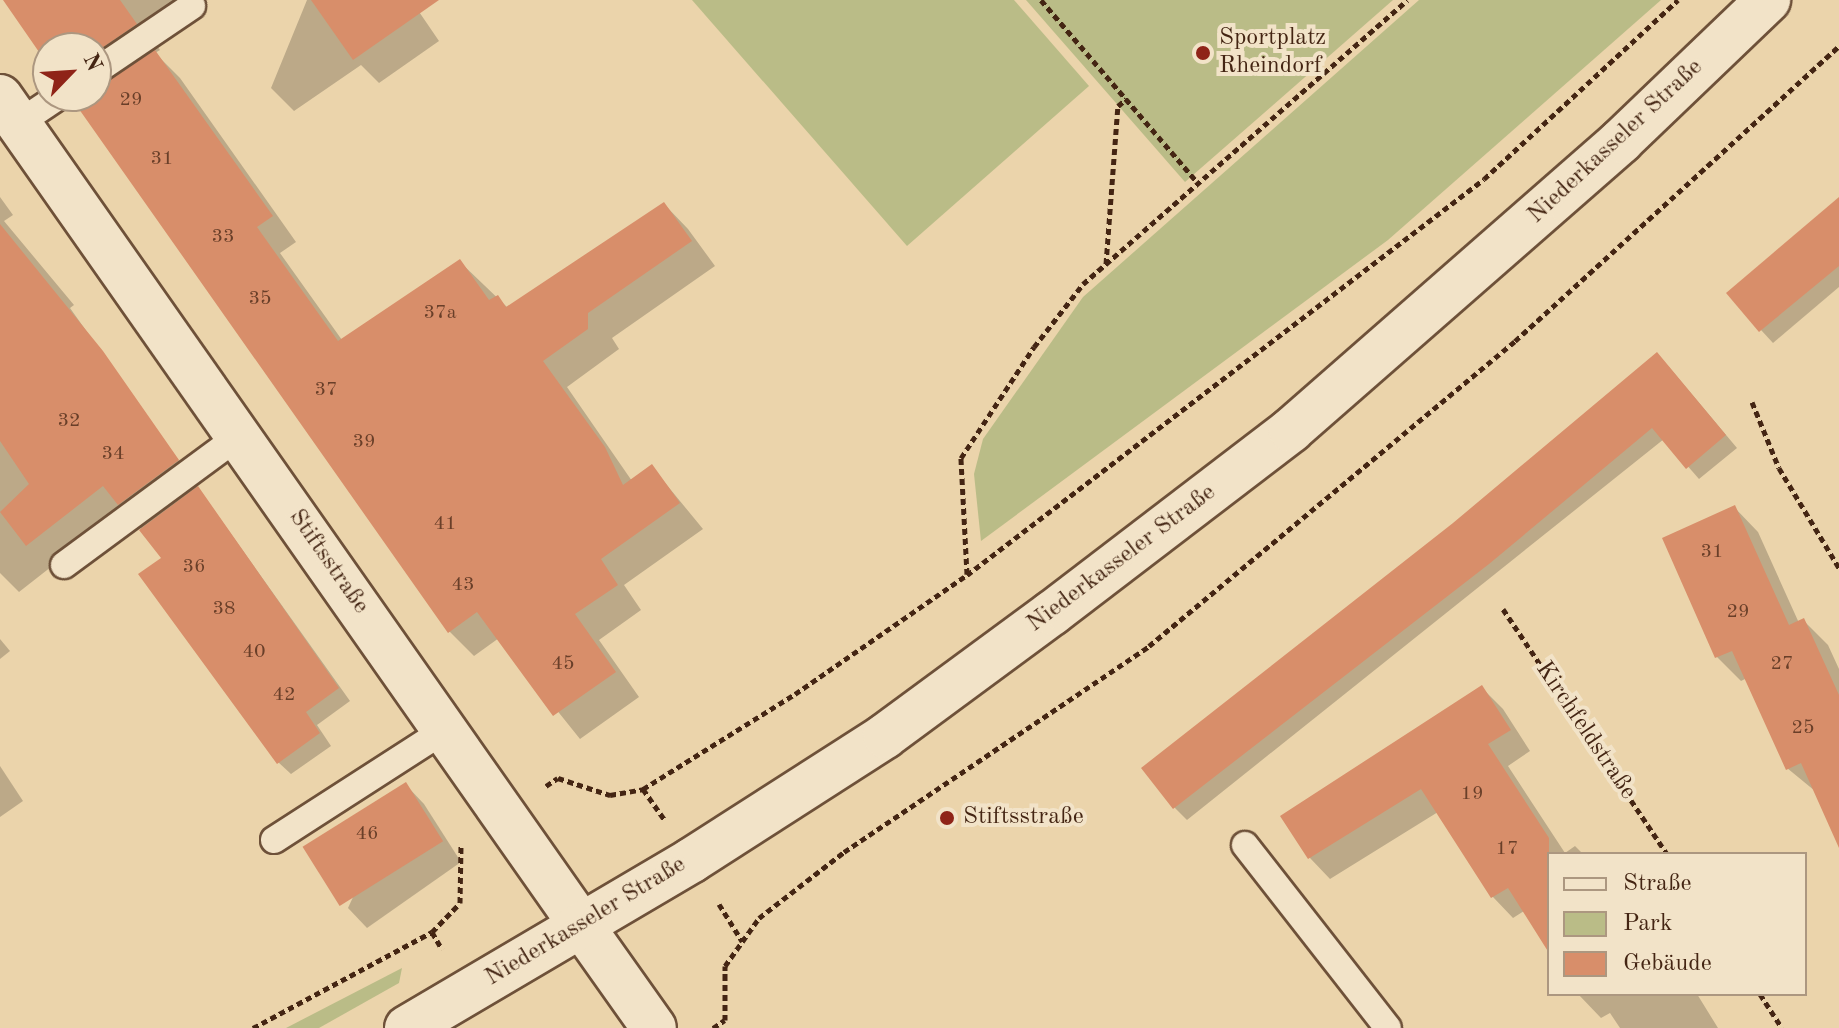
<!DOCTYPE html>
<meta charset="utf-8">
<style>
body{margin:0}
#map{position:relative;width:1839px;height:1028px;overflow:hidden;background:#ebd4ab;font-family:"Old Standard TT",serif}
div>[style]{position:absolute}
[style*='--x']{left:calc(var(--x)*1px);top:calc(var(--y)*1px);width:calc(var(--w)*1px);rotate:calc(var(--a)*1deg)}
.green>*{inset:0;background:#babc87}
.shadow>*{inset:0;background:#0003}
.building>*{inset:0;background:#d88e6a;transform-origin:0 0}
.path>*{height:5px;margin-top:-2.5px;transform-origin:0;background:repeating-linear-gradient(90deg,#442513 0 6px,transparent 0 10px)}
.roads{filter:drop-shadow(2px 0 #6e5139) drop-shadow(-2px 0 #6e5139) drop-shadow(0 2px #6e5139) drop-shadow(0 -2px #6e5139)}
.lane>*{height:26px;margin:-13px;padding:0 13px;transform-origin:13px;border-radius:13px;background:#f2e3c8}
.street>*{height:44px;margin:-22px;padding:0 22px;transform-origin:22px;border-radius:22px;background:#f2e3c8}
.secondary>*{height:44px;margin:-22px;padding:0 22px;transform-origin:22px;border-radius:22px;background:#f2e3c8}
.dots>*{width:22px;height:22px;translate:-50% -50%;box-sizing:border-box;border:4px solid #f2e3c8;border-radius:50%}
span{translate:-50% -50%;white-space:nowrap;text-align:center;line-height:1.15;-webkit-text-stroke:8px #f2e3c8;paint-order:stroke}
.number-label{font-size:20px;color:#693f29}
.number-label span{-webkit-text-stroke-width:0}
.poi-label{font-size:24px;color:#442513}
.left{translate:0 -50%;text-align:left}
.street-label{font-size:24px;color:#442513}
.legend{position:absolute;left:1547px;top:852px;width:260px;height:144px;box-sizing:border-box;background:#f2e3c8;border:2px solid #ac9780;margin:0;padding:10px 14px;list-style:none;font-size:24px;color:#442513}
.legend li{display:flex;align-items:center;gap:16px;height:40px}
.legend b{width:40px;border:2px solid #ac9780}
.north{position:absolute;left:32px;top:32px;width:80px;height:80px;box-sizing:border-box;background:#f2e3c8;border:2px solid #ac9780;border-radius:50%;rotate:65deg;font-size:22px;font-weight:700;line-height:32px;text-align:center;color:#442513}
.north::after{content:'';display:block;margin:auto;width:28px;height:36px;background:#8f2418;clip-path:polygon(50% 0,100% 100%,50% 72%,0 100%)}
</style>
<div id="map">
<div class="green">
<i style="clip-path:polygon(692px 0,1014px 0,1089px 86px,907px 246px)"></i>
<i style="clip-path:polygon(1026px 0,1393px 0,1185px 182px)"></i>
<i style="clip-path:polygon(1419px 0,1661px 0,1388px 240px,981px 541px,974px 474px,983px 439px,1083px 297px)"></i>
<i style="clip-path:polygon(402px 968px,399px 983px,319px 1028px,286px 1028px)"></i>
</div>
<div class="shadow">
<i style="clip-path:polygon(5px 0,186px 0,145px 29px,160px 50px,155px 53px,180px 78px,296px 242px,280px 253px,342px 340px,460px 262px,508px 308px,664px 204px,688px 229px,715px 266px,612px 338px,619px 349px,567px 387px,632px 481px,652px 467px,703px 529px,624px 585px,641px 610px,599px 640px,639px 697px,580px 739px,499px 638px,474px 656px,449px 631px,75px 96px,96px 96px,96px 48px,48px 48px,48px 61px)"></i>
<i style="clip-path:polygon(307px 0,411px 0,439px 41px,379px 83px,361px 65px,294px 111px,271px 88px)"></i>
<i style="clip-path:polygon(0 197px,13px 215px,4px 221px,74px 305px,70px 308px,350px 701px,317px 725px,331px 746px,291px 774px,278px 762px,164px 558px,125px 509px,19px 592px,0 573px)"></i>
<i style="clip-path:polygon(1839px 200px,1839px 287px,1773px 343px,1761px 330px)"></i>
<i style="clip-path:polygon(1669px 367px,1737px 448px,1699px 479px,1664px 439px,1187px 820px,1175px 808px,1144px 769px)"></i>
<i style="clip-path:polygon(1734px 507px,1758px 532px,1799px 623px,1804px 621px,1828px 645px,1839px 669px,1839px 844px,1815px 791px,1787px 768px,1747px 678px,1741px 681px,1717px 657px)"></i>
<i style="clip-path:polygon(0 639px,10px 651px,0 659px)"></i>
<i style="clip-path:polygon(1482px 688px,1503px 709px,1530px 751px,1508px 766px,1565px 853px,1575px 846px,1583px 854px,1549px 854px,1549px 949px,1524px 911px,1513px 918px,1493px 897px,1438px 812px,1330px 879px,1310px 858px,1283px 816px)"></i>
<i style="clip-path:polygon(0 766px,23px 801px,0 817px)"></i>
<i style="clip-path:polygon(405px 784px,424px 804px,461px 862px,367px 928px,348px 908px)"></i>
<i style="clip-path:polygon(1578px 994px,1697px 994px,1718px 1028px,1620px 1028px,1610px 1013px,1601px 1018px)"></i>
</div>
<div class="building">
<i style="clip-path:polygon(3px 0,120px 0,137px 24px,96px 52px,48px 48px,48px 65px)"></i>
<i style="clip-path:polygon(311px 0,439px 0,353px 60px)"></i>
<i style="clip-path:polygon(155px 50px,273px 216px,257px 227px,338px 341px,460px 259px,489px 300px,498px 295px,506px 307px,664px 202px,692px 241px,588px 313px,588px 329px,543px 361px,605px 447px,623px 485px,652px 464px,680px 503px,601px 559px,618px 585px,575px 614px,616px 672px,553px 716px,477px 612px,448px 633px,74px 102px,75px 96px,96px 96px,96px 87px)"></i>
<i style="clip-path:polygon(1839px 197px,1839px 266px,1759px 332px,1726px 293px)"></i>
<i style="clip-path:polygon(0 224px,103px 351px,179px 460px,118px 505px,103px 486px,26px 546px,0 512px,29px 484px,0 441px)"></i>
<i style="clip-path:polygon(1657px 352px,1726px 435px,1686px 469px,1652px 428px,1489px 564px,1173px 809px,1141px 768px,1453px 523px)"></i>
<i style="clip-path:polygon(198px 486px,339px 688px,306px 712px,320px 733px,277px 764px,138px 574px,161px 558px,139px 530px)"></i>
<i style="clip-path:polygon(1735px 505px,1789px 625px,1804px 618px,1839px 695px,1839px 848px,1801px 763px,1786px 770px,1732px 651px,1715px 658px,1662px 538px)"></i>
<i style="clip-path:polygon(1482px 685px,1511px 730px,1488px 744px,1549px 838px,1549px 953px,1508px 888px,1491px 898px,1421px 789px,1308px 859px,1280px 816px)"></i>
<i style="left:406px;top:782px;width:70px;height:122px;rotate:58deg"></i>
</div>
<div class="path">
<i style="--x:1041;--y:0;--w:241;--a:49.4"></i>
<i style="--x:1106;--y:264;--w:158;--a:-85.7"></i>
<i style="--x:1118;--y:106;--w:11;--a:-41"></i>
<i style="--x:1752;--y:402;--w:71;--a:67.8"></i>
<i style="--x:1779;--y:468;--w:117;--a:59"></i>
<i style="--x:967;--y:574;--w:116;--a:-93"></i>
<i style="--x:961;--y:458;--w:133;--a:-56.7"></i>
<i style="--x:1034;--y:347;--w:80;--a:-52.1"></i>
<i style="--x:1083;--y:284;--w:431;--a:-41.2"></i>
<i style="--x:1503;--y:609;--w:295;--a:56.2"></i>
<i style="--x:546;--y:786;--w:14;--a:-34"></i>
<i style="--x:558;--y:778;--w:55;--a:18.1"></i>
<i style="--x:610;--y:795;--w:34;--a:-10"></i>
<i style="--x:643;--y:789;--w:179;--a:-32"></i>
<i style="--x:795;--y:694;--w:209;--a:-34.7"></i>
<i style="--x:967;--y:575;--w:651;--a:-37.45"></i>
<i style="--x:1484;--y:179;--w:264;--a:-42.7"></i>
<i style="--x:643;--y:789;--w:37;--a:55"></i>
<i style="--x:719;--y:904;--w:44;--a:58.1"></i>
<i style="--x:432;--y:932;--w:20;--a:60"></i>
<i style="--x:1760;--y:994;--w:40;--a:57.1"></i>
<i style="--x:253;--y:1028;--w:203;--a:-28.2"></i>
<i style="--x:432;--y:932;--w:40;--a:-46"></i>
<i style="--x:460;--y:903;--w:59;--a:-89"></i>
<i style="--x:713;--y:1028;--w:14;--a:-34"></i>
<i style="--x:725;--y:1020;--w:54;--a:-90"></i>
<i style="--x:725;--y:966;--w:59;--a:-54.7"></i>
<i style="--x:759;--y:918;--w:108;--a:-37.8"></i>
<i style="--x:844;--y:852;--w:368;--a:-34"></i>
<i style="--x:1149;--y:646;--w:476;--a:-39.8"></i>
<i style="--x:1515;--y:341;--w:438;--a:-42.3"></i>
</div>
<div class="roads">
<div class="lane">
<i style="--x:96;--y:71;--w:116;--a:-34.1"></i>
<i style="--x:19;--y:123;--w:48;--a:-34"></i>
<i style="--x:64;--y:565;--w:217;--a:-36.4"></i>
<i style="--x:274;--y:840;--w:205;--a:-32.8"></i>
<i style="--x:1245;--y:845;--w:232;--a:52"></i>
</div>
<div class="street">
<i style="--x:0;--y:97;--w:1012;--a:54.94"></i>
</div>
<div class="secondary">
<i style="--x:581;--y:925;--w:126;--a:54.7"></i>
<i style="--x:407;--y:1028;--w:331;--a:-30.5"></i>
<i style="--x:692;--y:860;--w:229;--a:-32.7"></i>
<i style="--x:885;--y:736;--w:207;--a:-36.4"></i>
<i style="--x:1052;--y:613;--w:301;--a:-37.4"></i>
<i style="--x:1291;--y:430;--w:439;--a:-41.2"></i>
<i style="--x:1621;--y:141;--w:204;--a:-43.8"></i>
</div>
</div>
<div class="dots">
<i style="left:1203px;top:53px;background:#8f2418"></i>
<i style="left:947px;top:818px;background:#8f2418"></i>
</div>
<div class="number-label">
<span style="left:131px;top:100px">29</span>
<span style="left:162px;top:159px">31</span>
<span style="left:223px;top:237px">33</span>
<span style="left:260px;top:299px">35</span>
<span style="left:440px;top:313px">37a</span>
<span style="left:326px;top:390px">37</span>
<span style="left:69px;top:421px">32</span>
<span style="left:364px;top:442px">39</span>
<span style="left:113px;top:454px">34</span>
<span style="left:445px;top:524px">41</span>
<span style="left:1712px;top:552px">31</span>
<span style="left:194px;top:567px">36</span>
<span style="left:463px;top:585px">43</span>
<span style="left:224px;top:609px">38</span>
<span style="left:1738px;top:612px">29</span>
<span style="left:254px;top:652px">40</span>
<span style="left:563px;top:664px">45</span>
<span style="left:1782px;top:664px">27</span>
<span style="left:284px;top:695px">42</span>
<span style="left:1803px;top:728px">25</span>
<span style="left:1472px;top:794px">19</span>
<span style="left:367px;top:834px">46</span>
<span style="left:1507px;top:849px">17</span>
</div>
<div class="poi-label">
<span class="left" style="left:1219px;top:53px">Sportplatz<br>Rheindorf</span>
<span class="left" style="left:963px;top:818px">Stiftsstraße</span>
</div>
<div class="street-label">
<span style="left:1616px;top:142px;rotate:-43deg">Niederkasseler Straße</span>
<span style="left:1122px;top:559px;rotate:-37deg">Niederkasseler Straße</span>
<span style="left:328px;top:562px;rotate:55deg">Stiftsstraße</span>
<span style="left:1585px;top:731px;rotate:56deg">Kirchfeldstraße</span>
<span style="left:586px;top:922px;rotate:-31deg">Niederkasseler Straße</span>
</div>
<ul class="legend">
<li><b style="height:10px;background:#f2e3c8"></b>Straße</li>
<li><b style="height:22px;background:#babc87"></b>Park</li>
<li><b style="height:22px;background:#d88e6a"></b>Gebäude</li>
</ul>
<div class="north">N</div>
</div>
